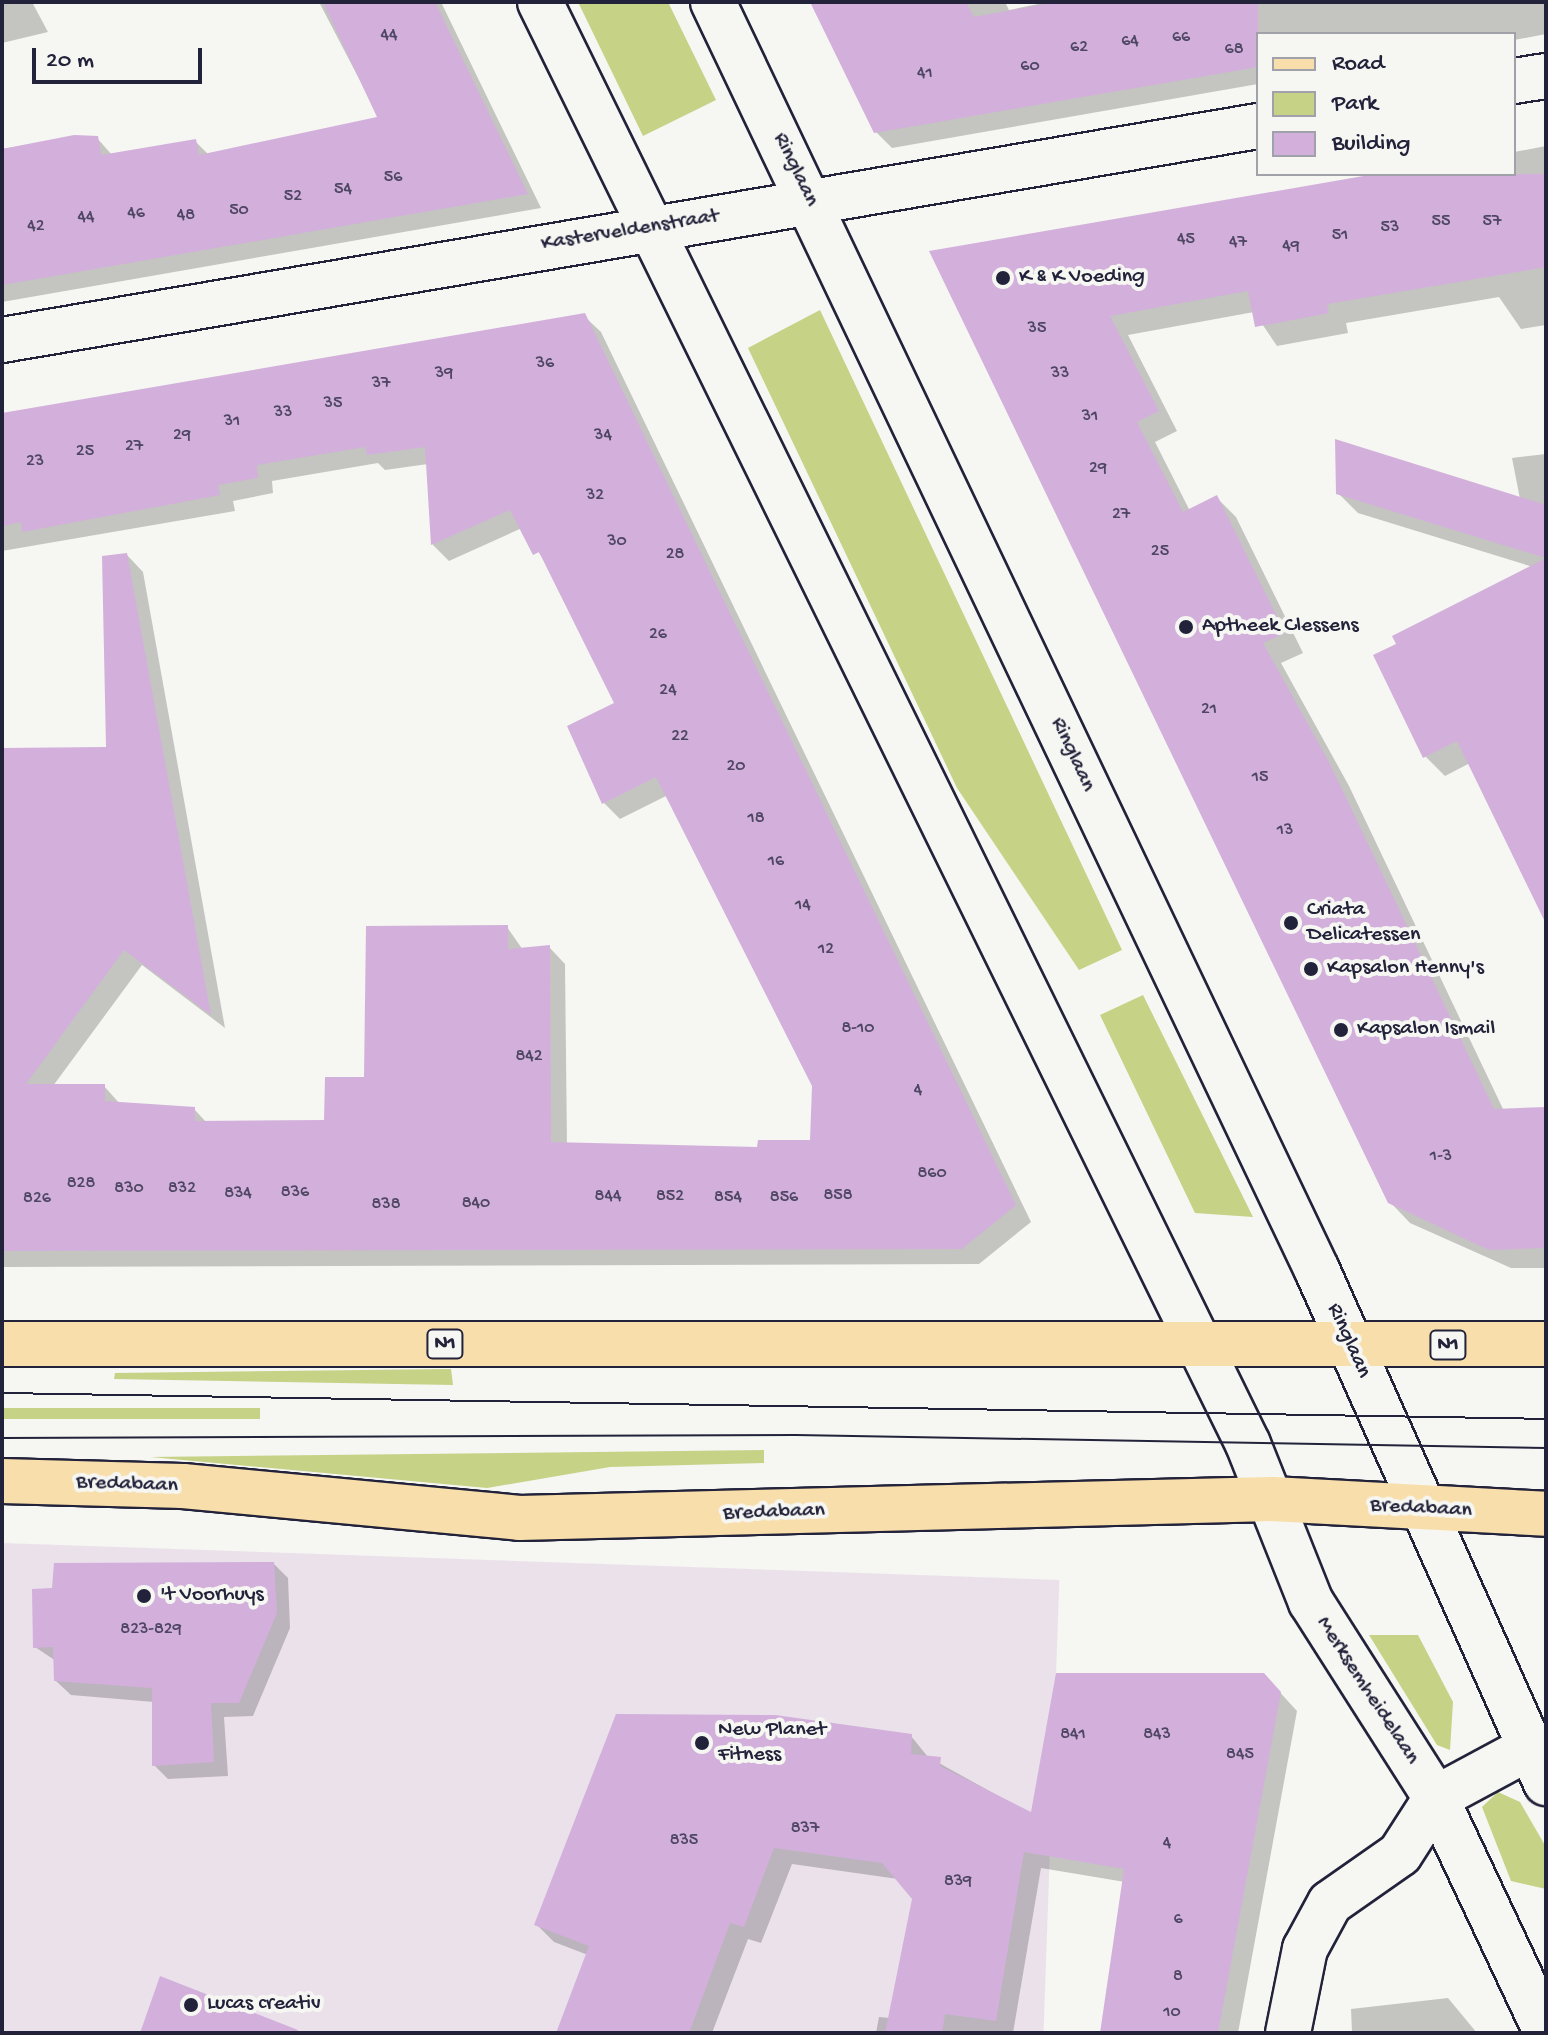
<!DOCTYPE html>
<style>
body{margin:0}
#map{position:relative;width:1548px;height:2035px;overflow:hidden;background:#f6f6f2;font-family:"Gochi Hand",sans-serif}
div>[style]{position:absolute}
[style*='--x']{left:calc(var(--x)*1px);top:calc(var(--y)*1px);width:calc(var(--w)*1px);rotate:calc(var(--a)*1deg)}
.built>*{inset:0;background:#ebe1eb;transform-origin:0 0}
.green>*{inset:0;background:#c6d286;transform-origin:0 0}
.shadow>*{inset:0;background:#0003}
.building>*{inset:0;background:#d2b0db}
.roads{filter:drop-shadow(2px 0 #22223b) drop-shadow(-2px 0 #22223b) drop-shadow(0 2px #22223b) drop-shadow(0 -2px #22223b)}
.street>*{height:44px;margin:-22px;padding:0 22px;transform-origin:22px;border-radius:22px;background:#f6f6f2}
.secondary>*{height:44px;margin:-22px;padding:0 22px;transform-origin:22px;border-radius:22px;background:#f6f6f2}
.primary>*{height:44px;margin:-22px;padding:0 22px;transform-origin:22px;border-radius:22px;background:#f8deab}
.tram>*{height:2px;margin:-1px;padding:0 1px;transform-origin:1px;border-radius:1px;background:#22223b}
.dots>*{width:22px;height:22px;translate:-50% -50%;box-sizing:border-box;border:4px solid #f6f6f2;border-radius:50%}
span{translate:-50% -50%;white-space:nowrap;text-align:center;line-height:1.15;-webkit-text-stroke:8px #f6f6f2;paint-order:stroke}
.number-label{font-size:18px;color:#4e4663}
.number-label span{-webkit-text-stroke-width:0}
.shield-label span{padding:2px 6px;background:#f6f6f2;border:2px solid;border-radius:6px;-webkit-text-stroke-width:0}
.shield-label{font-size:20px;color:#22223b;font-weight:700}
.street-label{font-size:22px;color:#22223b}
.poi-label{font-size:22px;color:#22223b}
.left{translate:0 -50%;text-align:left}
.frame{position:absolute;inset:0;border:4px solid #22223b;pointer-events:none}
.legend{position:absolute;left:1256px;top:32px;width:260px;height:144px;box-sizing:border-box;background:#f6f6f2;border:2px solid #a1a1a9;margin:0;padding:10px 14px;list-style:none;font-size:24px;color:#22223b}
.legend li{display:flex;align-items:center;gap:16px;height:40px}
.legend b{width:40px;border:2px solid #a1a1a9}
.scale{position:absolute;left:32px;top:48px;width:170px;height:36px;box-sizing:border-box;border:4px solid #22223b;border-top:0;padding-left:10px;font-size:24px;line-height:28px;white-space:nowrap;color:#22223b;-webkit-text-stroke:6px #f6f6f2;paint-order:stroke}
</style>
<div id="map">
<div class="built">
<i style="left:2px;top:1543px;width:1058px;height:490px;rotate:2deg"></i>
</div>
<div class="green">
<i style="clip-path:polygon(578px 2px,668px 2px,716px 100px,643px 136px)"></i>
<i style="clip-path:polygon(820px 310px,1122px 950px,1079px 970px,957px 788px,748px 348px)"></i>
<i style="clip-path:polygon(1143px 995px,1253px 1217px,1195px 1213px,1100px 1015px)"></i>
<i style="clip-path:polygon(451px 1369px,453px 1385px,114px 1379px,115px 1373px)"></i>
<i style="left:2px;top:1408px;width:258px;height:11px"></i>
<i style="clip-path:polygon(764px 1450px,764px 1463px,610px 1467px,487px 1488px,150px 1457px)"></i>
<i style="clip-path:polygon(1369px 1635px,1418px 1635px,1453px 1702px,1450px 1750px,1437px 1745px)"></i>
<i style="clip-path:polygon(1498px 1792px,1520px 1802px,1546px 1847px,1546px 1889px,1511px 1881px,1482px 1807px)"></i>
</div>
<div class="shadow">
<i style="clip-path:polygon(2px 2px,32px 2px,48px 32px,2px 43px)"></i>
<i style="clip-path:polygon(319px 2px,441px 2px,541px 208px,2px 302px,2px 149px,74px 137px,97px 138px,112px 155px,196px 142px,209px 155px,380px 119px)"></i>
<i style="clip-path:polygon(813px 2px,1005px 2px,1009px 10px,1048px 2px,1546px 2px,1546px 34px,1514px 40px,1514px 34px,1258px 34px,1258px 84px,892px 148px,876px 132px)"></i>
<i style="clip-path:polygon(1546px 146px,1546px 325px,1521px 329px,1499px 297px,1346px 323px,1348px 333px,1277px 346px,1254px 312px,1128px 335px,1177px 431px,1155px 442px,1190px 511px,1217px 498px,1236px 517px,1303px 653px,1281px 663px,1349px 786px,1504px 1111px,1546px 1111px,1546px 1268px,1511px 1268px,1410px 1223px,1390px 1202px,932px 252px,1386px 174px,1514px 174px,1514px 152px)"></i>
<i style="clip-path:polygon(584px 316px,601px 332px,1031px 1222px,979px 1264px,2px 1267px,2px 750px,108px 749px,127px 555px,143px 572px,225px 1028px,142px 965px,53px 1086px,104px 1086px,120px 1104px,194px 1109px,207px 1123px,326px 1122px,507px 927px,523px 950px,549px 947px,565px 964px,567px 1145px,759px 1149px,811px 1142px,814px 1086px,668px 795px,620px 819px,603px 802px,617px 704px,550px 569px,522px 528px,449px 561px,433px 545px,428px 464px,385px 470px,378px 463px,272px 481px,273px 493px,233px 501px,235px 511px,2px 551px,2px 415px)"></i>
<i style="clip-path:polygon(1546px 454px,1546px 919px,1470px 763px,1445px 776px,1425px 756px,1533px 567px,1358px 513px,1338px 493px,1520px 499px,1512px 458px)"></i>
<i style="clip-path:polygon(274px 1564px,288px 1578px,290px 1628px,253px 1716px,224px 1717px,228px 1776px,168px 1779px,154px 1765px,154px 1702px,71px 1695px,56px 1681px,56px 1661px,35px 1647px)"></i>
<i style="clip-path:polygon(1264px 1675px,1297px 1711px,1238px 2033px,1104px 2033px,1125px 1882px,1041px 1868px,1013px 2033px,876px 2033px,879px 2017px,890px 2018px,914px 1898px,898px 1879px,792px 1864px,761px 1943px,748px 1939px,712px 2033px,558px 2033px,588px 1955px,554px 1942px,536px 1924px,911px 1736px,928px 1757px,1033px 1815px)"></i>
<i style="clip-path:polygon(1448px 1998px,1477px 2033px,1352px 2033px,1351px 2009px)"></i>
</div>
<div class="building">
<i style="clip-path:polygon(323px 2px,435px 2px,528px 194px,2px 285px,2px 149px,74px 135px,98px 136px,101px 155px,196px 139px,199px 155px,377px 117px)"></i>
<i style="clip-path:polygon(810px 2px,966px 2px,974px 17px,1056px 2px,1258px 2px,1258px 67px,874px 133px)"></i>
<i style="clip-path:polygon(1375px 174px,1546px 174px,1546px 267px,1327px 304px,1329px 313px,1255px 327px,1248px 291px,1110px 316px,1159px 411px,1137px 422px,1183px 512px,1217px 495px,1285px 633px,1263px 643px,1330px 764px,1494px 1109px,1546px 1107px,1546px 1248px,1489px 1250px,1388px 1203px,929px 251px)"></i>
<i style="clip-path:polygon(585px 313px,1016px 1205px,962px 1249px,2px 1251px,2px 748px,106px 747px,102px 556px,127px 553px,211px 1015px,124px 950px,26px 1084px,105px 1084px,105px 1101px,195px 1107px,195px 1121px,324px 1120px,325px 1077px,364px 1077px,366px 926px,508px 925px,508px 949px,550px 945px,551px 1142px,757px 1147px,758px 1140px,810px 1140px,812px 1086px,656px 777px,602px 804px,567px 726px,614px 703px,539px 552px,533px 555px,510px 510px,431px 545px,425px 447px,367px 455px,365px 447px,257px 465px,258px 478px,218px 485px,220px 495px,22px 532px,21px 522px,2px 526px,2px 413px)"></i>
<i style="clip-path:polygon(1335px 439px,1546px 505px,1546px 924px,1457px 741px,1423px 758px,1373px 655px,1396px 644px,1392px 636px,1546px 558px,1336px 494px)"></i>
<i style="clip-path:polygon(274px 1562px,277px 1613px,239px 1703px,211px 1703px,214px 1762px,152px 1766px,152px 1688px,54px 1681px,53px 1647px,33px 1648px,32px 1589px,52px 1588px,54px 1563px)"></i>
<i style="clip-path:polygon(1056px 1673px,1264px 1673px,1281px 1692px,1218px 2033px,1100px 2033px,1124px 1869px,1024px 1852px,996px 2021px,945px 2014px,942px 2033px,885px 2033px,912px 1899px,882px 1863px,774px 1848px,744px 1927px,730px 1923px,689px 2033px,556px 2033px,589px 1946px,534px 1925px,616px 1714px,775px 1715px,912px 1734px,911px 1754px,941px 1757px,940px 1766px,1031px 1812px)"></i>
<i style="clip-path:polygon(160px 1976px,298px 2030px,297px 2033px,140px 2033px)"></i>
</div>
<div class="roads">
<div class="street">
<i style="--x:1514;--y:81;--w:32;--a:-9"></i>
<i style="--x:2;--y:340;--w:1274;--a:-9.67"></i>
<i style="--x:1288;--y:2033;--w:86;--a:-78.6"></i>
<i style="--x:1305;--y:1949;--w:52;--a:-61.5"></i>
<i style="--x:1330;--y:1903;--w:85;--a:-35"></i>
<i style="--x:1400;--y:1854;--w:67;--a:-57.3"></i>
<i style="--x:1436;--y:1798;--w:106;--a:-28.3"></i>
</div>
<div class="secondary">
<i style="--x:540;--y:2;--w:1606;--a:63.85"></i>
<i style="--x:1248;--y:1444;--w:170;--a:68.3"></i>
<i style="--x:1311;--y:1602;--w:232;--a:57.5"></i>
<i style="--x:1436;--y:1798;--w:259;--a:64.8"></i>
<i style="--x:713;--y:2;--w:1405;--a:64.53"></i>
<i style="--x:1317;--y:1270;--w:562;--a:65.94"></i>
</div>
<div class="primary">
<i style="--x:2;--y:1344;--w:1544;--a:0"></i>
<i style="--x:2;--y:1481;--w:181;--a:1.6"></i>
<i style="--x:183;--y:1486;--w:338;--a:5.4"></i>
<i style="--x:519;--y:1518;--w:753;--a:-1.45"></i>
<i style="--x:1272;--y:1499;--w:274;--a:3.1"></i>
</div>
</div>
<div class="tram">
<i style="--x:2;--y:1393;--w:1544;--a:0.96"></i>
<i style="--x:2;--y:1438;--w:794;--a:-0.22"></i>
<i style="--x:796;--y:1435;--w:750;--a:0.99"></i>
</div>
<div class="dots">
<i style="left:1003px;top:278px;background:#22223b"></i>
<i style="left:1186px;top:627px;background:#22223b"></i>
<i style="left:1291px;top:923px;background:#22223b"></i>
<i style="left:1311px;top:969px;background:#22223b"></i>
<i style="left:1341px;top:1030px;background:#22223b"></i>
<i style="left:144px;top:1596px;background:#22223b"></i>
<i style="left:702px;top:1743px;background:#22223b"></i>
<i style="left:191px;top:2005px;background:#22223b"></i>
</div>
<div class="number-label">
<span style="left:389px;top:36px">44</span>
<span style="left:1181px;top:38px">66</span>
<span style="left:1130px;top:42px">64</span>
<span style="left:1079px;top:48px">62</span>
<span style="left:1234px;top:50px">68</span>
<span style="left:1030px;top:67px">60</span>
<span style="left:925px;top:74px">41</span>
<span style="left:393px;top:178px">56</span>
<span style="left:343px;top:190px">54</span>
<span style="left:293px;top:197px">52</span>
<span style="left:239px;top:211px">50</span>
<span style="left:136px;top:214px">46</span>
<span style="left:186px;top:216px">48</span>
<span style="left:86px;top:218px">44</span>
<span style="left:1441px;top:222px">55</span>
<span style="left:1492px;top:222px">57</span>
<span style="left:36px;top:227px">42</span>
<span style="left:1390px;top:228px">53</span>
<span style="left:1340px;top:236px">51</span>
<span style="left:1186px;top:240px">45</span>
<span style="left:1238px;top:243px">47</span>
<span style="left:1291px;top:247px">49</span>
<span style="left:1037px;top:329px">35</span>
<span style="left:545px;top:364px">36</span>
<span style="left:444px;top:374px">39</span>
<span style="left:1060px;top:374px">33</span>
<span style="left:381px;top:384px">37</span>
<span style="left:333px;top:404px">35</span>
<span style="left:283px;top:413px">33</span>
<span style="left:1090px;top:417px">31</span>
<span style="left:232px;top:422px">31</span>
<span style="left:182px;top:436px">29</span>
<span style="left:603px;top:436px">34</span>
<span style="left:134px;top:447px">27</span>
<span style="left:85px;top:452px">25</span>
<span style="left:35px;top:462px">23</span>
<span style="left:1098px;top:469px">29</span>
<span style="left:595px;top:496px">32</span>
<span style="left:1121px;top:515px">27</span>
<span style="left:617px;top:542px">30</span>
<span style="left:1160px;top:552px">25</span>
<span style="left:675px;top:555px">28</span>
<span style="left:658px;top:635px">26</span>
<span style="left:668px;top:691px">24</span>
<span style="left:1209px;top:710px">21</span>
<span style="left:680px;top:737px">22</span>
<span style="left:736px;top:767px">20</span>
<span style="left:1260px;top:778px">15</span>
<span style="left:756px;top:819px">18</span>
<span style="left:1285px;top:831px">13</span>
<span style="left:776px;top:862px">16</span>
<span style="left:803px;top:906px">14</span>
<span style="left:826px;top:950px">12</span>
<span style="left:858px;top:1029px">8-10</span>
<span style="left:529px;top:1057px">842</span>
<span style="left:918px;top:1091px">4</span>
<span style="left:1441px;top:1157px">1-3</span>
<span style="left:932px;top:1174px">860</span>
<span style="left:81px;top:1184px">828</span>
<span style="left:129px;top:1189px">830</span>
<span style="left:182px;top:1189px">832</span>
<span style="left:295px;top:1193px">836</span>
<span style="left:238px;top:1194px">834</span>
<span style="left:838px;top:1196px">858</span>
<span style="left:608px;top:1197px">844</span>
<span style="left:670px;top:1197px">852</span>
<span style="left:728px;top:1198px">854</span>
<span style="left:784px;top:1198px">856</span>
<span style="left:37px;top:1199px">826</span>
<span style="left:476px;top:1204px">840</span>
<span style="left:386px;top:1205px">838</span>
<span style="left:151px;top:1630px">823-829</span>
<span style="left:1073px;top:1735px">841</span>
<span style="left:1157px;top:1735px">843</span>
<span style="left:1240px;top:1755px">845</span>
<span style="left:805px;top:1829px">837</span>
<span style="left:684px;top:1841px">835</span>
<span style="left:1167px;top:1844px">4</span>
<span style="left:958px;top:1882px">839</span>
<span style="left:1178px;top:1920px">6</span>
<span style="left:1178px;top:1977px">8</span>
<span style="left:1172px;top:2013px">10</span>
</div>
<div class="shield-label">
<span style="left:445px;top:1344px">N1</span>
<span style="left:1448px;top:1345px">N1</span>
</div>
<div class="street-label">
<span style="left:795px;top:170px;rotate:64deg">Ringlaan</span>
<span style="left:630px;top:231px;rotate:-9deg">Kasterveldenstraat</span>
<span style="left:1072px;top:755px;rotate:65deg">Ringlaan</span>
<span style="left:1348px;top:1341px;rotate:66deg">Ringlaan</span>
<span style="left:127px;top:1485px;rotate:2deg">Bredabaan</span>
<span style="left:1421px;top:1509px;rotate:3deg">Bredabaan</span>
<span style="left:774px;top:1513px;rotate:-2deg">Bredabaan</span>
<span style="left:1367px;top:1691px;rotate:57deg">Merksemheidelaan</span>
</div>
<div class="poi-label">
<span class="left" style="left:1019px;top:278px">K &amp; K Voeding</span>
<span class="left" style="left:1202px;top:627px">Aptheek Clessens</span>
<span class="left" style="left:1307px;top:923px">Criata<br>Delicatessen</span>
<span class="left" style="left:1327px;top:969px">Kapsalon Henny's</span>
<span class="left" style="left:1357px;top:1030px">Kapsalon Ismail</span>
<span class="left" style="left:160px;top:1596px">'t Voorhuys</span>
<span class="left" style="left:718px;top:1743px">New Planet<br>Fitness</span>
<span class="left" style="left:207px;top:2005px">Lucas creativ</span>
</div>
<div class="frame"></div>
<ul class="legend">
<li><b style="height:10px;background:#f8deab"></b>Road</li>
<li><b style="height:22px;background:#c6d286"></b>Park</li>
<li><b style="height:22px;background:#d2b0db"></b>Building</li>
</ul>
<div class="scale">20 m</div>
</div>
